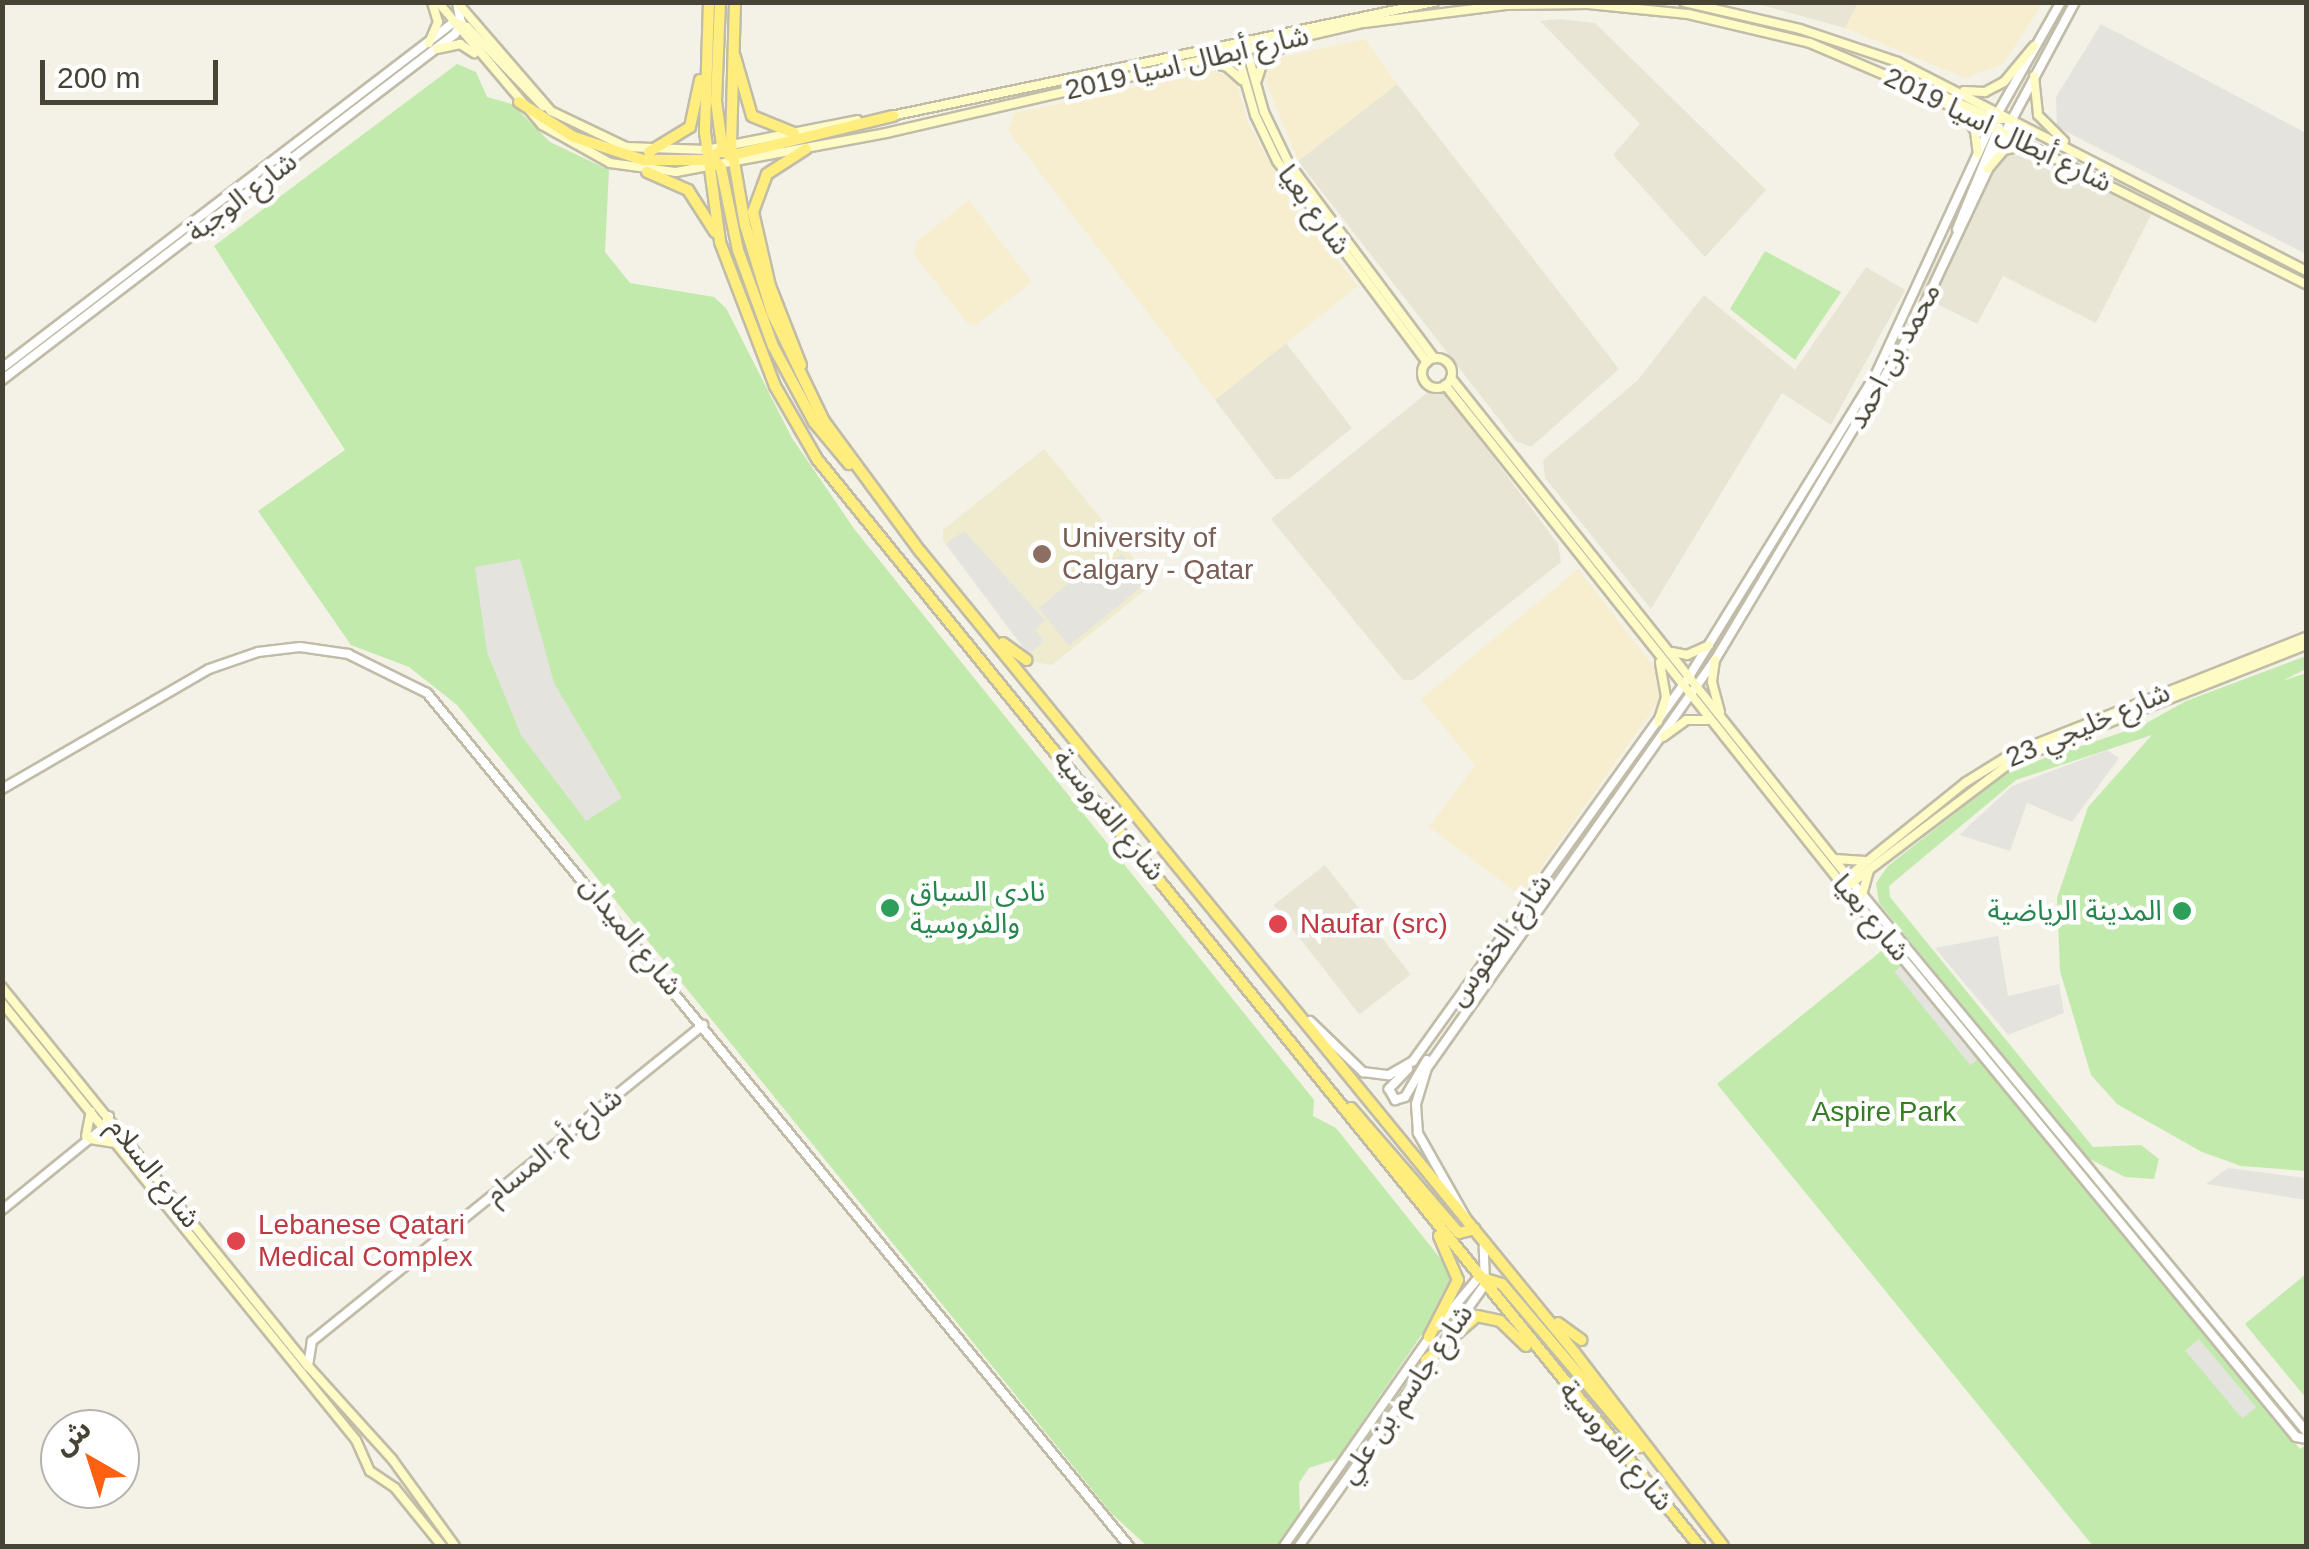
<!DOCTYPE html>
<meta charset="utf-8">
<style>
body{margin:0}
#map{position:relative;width:2309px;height:1549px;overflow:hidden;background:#f4f2e6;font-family:Helvetica,"Noto Sans Arabic",sans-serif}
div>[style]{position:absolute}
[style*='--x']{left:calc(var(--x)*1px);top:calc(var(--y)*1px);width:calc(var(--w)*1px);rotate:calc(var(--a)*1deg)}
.residential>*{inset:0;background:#e8e5d4;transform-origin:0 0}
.commercial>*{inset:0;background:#f7eed0}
.education>*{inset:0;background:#eeebcf}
.green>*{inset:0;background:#c3eaad}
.parking>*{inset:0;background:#e5e3de;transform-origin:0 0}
.roads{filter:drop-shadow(2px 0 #c0bca8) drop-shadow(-2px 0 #c0bca8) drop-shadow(0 2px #c0bca8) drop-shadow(0 -2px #c0bca8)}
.tertiary>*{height:8px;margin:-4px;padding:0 4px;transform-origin:4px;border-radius:4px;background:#fff}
.secondary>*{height:8px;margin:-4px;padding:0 4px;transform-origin:4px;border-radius:4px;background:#fffbc5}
.secondary>.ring{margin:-4px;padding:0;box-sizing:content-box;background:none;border:8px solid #fffbc5;border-radius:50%}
.trunk>*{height:10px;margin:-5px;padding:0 5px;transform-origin:5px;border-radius:5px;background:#ffee7d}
.dots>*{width:28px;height:28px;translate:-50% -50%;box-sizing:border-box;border:5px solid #fff;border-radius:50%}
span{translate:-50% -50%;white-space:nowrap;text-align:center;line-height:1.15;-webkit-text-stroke:9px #fff;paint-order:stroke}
.street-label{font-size:28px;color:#474335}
.education-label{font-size:28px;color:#785e54}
.left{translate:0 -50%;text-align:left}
.leisure-label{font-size:28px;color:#27864d}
.right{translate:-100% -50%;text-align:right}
.health-label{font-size:28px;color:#be3a42}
.park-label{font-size:28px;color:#367c25}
.frame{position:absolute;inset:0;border:5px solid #474335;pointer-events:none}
.north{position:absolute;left:40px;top:1409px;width:100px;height:100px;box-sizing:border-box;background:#fff;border:2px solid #b5b4ae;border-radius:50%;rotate:321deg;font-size:28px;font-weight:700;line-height:40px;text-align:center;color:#474335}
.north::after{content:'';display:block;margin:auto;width:35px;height:45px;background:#ff6012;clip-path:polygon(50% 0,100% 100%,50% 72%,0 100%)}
.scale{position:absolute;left:40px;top:60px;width:178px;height:45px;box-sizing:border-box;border:5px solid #474335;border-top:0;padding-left:12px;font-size:30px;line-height:35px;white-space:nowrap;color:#474335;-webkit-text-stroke:8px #fff;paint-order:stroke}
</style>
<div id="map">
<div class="residential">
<i style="clip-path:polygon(1754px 3px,1858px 3px,1845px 28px)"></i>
<i style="clip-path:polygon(1560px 19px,1595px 23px,1766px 190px,1705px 257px,1613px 155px,1640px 124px,1540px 21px)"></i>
<i style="clip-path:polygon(1397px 84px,1619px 369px,1531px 447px,1516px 441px,1298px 161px)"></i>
<i style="clip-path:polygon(2000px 135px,2152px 213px,2096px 323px,2003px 276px,1977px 324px,1919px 295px)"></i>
<i style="clip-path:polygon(1866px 267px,1905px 290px,1831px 425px,1782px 393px,1651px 609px,1545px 478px,1543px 460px,1637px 381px,1704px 295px,1795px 370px)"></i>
<i style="clip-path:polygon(1286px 343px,1352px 428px,1289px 479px,1275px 479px,1215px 400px)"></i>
<i style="clip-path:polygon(1428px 392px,1446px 394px,1558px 544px,1561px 562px,1413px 680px,1403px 680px,1271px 519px)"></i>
<i style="left:1325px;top:865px;width:139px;height:65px;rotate:52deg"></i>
</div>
<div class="commercial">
<i style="clip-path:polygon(1858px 3px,1858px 2px,2043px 3px,2003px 64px,1965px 78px,1845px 28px)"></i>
<i style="clip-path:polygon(1365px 39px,1397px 84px,1298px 161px,1263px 75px,1278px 58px)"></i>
<i style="clip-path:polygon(1216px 70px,1237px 83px,1247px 121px,1293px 204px,1358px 286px,1215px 400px,1008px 131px,1015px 113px)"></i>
<i style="clip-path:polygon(969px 200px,1032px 282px,977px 324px,967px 323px,914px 254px,916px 242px)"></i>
<i style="clip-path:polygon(1578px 569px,1660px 675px,1659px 701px,1521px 896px,1429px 827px,1475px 765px,1421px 699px)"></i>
</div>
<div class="education">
<i style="clip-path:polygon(1044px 449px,1154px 583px,1052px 665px,1034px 662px,943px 541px,943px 530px)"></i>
</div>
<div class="green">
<i style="clip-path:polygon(457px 64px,476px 72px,487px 97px,512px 104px,550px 142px,609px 170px,605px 252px,630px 283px,714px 297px,726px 308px,792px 438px,855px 530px,1314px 1100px,1313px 1116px,1336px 1128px,1448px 1268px,1452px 1290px,1337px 1459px,1309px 1468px,1299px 1483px,1300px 1513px,1278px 1546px,1147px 1546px,1111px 1513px,457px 705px,409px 667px,351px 645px,258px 511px,345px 450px,214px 246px)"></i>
<i style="clip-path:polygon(1765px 251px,1841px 292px,1795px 360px,1730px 309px)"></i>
<i style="clip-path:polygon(2306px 656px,2306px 669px,2282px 681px,2306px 673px,2306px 1171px,2241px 1166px,2202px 1152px,2117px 1104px,2091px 1075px,2060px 971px,2057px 898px,2088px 807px,2152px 735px,2016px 780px,1889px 886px,1890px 897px,2093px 1147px,2141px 1145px,2159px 1159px,2154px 1179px,2125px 1177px,2084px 1156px,1879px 903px,1876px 883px,1888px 866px,2010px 770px,2141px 726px,2186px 701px)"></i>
<i style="clip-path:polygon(1890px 944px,2300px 1449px,2306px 1445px,2306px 1546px,2093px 1546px,1717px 1084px)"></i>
<i style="clip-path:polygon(2306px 1274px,2306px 1398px,2245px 1324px)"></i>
</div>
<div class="parking">
<i style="clip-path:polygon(2101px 24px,2306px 133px,2306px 254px,2057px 127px,2056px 97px)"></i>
<i style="clip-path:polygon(964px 531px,1045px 620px,1035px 630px,1044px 641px,1028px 654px,946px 544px)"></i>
<i style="clip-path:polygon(1122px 554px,1146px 583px,1069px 646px,1039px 608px,1082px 572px,1089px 580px)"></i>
<i style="clip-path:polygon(520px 559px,554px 683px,622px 798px,586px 821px,521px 735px,487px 652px,475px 567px)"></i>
<i style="clip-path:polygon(2107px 750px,2119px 758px,2072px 822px,2027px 803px,2010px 851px,1959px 835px,2012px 786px)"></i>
<i style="clip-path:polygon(1998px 936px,2008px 996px,2059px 984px,2064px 1013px,2008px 1035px,1935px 948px)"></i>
<i style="left:1906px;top:962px;width:121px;height:15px;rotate:51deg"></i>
<i style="clip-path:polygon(2228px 1168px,2306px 1178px,2306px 1200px,2206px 1184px)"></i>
<i style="left:2199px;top:1339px;width:89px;height:18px;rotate:50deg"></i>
</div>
<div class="roads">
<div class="tertiary">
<i style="--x:1957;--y:229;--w:110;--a:-67.6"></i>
<i style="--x:2;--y:368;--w:569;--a:-37.43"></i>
<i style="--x:2;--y:380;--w:570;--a:-37.37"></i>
<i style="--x:455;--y:34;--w:13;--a:-61"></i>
<i style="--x:461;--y:23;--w:20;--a:-101"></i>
<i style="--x:2;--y:789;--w:239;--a:-30.1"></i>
<i style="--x:209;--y:669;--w:52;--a:-19.1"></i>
<i style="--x:258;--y:652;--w:42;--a:-6.8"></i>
<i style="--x:300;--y:647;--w:49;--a:8.3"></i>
<i style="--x:348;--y:654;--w:88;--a:26.3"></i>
<i style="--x:427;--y:693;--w:1105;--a:50.55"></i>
<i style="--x:1852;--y:882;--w:712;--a:50.41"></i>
<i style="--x:1845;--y:888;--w:710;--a:50.6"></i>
<i style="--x:2296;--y:1437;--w:10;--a:11"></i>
<i style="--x:1310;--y:1021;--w:74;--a:43.9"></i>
<i style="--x:1363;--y:1072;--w:26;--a:7"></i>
<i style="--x:1389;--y:1075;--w:28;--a:-30"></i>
<i style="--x:1413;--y:1061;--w:475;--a:-54.3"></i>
<i style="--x:1690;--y:675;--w:352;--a:-58.3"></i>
<i style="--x:1875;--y:376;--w:277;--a:-65.2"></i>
<i style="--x:1991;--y:125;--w:142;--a:-60.4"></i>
<i style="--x:1408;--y:1069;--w:28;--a:134"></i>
<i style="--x:1389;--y:1089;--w:13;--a:61"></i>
<i style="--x:1395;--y:1100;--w:10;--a:-17"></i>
<i style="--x:1405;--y:1097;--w:43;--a:-59.3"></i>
<i style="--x:2;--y:1210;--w:132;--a:-39.1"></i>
<i style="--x:104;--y:1127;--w:12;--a:-66"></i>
<i style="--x:1466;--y:1218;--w:98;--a:-119.5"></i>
<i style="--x:1418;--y:1133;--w:29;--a:-94"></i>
<i style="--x:1416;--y:1104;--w:38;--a:-73"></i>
<i style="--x:1427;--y:1068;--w:499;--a:-54.8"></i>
<i style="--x:1715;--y:660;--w:381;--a:-59.1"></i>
<i style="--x:1911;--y:333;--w:232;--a:-64.8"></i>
<i style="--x:2010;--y:123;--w:137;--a:-61.8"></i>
<i style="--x:1438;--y:1326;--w:64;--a:-50.1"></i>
<i style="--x:308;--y:1366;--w:25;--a:-81"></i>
<i style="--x:312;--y:1341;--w:503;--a:-38.94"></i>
<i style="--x:1284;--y:1546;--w:255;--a:-55.1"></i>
<i style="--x:1299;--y:1546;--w:321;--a:-54.6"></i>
<i style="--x:1485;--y:1284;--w:37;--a:-92"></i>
</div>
<div class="secondary">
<i style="--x:438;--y:2;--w:161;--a:49.8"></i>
<i style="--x:542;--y:125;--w:78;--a:29.2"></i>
<i style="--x:610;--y:163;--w:67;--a:7.8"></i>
<i style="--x:676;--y:172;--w:214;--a:-10.5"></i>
<i style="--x:886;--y:133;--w:490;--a:-13"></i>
<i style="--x:1364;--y:23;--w:143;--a:-7.2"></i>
<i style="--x:1506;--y:5;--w:82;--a:-0.7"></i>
<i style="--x:1588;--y:4;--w:100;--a:5.7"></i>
<i style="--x:1688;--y:14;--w:125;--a:13.4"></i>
<i style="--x:1810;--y:43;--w:102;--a:23.1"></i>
<i style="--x:1904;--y:83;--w:449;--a:26.6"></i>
<i style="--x:457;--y:2;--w:144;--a:49.2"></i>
<i style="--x:551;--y:111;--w:83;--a:25.6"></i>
<i style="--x:626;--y:147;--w:80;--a:2.1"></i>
<i style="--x:706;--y:150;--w:154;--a:-11.2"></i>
<i style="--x:1684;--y:2;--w:119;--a:13.1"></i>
<i style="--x:1800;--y:29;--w:103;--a:18.6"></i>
<i style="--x:1898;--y:62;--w:458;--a:27.1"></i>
<i style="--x:454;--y:22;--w:14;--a:21"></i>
<i style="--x:467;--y:27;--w:110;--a:46.1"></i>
<i style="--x:429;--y:43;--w:23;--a:-67"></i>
<i style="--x:438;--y:22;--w:21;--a:-107"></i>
<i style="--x:1245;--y:44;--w:71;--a:74.4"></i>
<i style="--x:1264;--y:112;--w:55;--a:64.4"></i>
<i style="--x:1288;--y:162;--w:244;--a:53.3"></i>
<i style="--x:437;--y:49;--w:24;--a:-12"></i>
<i style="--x:460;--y:44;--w:17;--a:33"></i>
<i style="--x:1236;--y:49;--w:69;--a:73.9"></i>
<i style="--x:1255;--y:115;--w:51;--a:64.4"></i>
<i style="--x:1277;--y:161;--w:251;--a:53.3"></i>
<i style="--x:1202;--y:61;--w:26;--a:13"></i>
<i style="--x:1227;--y:67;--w:20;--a:41"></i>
<i style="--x:2034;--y:76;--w:39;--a:84"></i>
<i style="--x:2038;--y:115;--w:37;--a:45"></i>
<i style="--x:1257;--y:80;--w:23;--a:-72"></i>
<i style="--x:1264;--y:58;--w:26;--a:-29"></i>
<i style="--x:1919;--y:85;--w:82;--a:24.4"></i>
<i style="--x:1994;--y:119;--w:17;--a:0"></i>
<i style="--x:1964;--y:91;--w:21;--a:3"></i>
<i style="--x:1985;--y:92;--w:21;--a:-28"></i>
<i style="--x:2004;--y:82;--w:47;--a:-50.2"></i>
<i style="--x:1964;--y:113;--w:21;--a:59"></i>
<i style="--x:1975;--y:131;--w:23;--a:83"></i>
<i style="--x:891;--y:116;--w:555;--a:-11.86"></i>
<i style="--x:1988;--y:169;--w:25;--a:-50"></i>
<i style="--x:2004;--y:150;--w:19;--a:-12"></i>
<i class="ring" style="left:1422px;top:358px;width:22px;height:22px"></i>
<i style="--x:1451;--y:378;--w:644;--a:51.49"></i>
<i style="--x:1445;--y:385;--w:643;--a:51.51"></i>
<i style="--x:1845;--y:888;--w:212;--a:-37.1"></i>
<i style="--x:2014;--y:760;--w:314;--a:-21.5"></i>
<i style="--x:1672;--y:652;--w:15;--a:11"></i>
<i style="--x:1687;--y:655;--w:24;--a:-24"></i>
<i style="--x:1715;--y:660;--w:22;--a:98"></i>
<i style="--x:1712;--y:682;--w:31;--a:75"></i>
<i style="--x:1658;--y:722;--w:26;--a:-72"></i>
<i style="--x:1666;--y:697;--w:35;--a:-100"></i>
<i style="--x:1663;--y:737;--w:29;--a:-36"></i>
<i style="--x:1686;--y:720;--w:21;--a:0"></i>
<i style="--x:1835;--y:859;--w:30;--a:4"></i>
<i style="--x:1844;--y:880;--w:156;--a:-38.8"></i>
<i style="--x:1966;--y:782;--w:55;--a:-31.7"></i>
<i style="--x:2013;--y:753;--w:315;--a:-21.6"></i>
<i style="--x:1862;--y:895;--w:25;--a:-74"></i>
<i style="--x:2;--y:987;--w:487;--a:51.1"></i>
<i style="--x:308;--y:1366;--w:125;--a:47.9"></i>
<i style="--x:392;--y:1459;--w:107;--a:54.1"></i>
<i style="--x:2;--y:1003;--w:562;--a:50.99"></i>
<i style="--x:356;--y:1440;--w:34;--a:66"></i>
<i style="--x:370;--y:1471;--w:30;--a:34"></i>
<i style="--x:395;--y:1488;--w:75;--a:51"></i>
<i style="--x:86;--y:1136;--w:25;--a:-79"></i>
<i style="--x:90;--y:1139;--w:24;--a:9"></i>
</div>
<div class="trunk">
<i style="--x:709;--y:2;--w:130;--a:91.8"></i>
<i style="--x:705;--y:132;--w:111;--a:82.2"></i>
<i style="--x:720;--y:242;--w:154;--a:69.1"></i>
<i style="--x:775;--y:386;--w:84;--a:60.1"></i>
<i style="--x:817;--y:459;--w:1400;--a:50.94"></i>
<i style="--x:720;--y:2;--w:99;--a:92.3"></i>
<i style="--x:716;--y:101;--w:52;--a:82.3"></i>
<i style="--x:735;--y:2;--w:142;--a:91.6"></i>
<i style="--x:731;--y:144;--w:82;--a:80.2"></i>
<i style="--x:745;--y:225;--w:92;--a:72.9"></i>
<i style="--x:772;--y:313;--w:120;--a:64.3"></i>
<i style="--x:824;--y:421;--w:162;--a:53.6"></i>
<i style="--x:920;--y:551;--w:1035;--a:50.76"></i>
<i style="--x:1575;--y:1353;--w:243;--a:52.5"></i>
<i style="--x:735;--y:57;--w:61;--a:73.9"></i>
<i style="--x:752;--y:116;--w:45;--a:22"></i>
<i style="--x:519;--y:102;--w:65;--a:32.5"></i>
<i style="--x:574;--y:137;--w:73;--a:18.4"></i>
<i style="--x:643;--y:160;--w:64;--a:0"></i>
<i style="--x:707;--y:160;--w:29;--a:-34"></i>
<i style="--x:706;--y:150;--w:23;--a:50"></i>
<i style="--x:721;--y:168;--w:84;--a:78.3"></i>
<i style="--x:738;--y:250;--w:102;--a:70"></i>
<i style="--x:773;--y:346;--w:86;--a:61.7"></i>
<i style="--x:814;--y:422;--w:55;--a:50.2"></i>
<i style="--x:649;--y:152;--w:48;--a:-31.4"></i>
<i style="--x:690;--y:127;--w:48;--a:-78"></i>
<i style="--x:729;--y:156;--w:169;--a:-13.7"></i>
<i style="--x:647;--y:172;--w:45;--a:23.7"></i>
<i style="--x:688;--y:190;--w:50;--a:57.3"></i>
<i style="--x:801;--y:365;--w:85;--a:-111.4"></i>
<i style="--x:770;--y:286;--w:76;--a:-102.9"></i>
<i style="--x:753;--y:212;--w:40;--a:-69.8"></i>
<i style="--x:767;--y:174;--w:46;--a:-32.7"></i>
<i style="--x:1003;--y:643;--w:29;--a:36"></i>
<i style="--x:1351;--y:1108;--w:165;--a:49.2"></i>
<i style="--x:1459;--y:1233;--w:16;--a:-14"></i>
<i style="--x:1479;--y:1277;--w:24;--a:17"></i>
<i style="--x:1502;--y:1284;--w:214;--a:49.7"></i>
<i style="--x:1558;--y:1323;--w:29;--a:36"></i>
<i style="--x:1429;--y:1337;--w:64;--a:-63"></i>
<i style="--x:1458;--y:1280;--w:48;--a:-113.4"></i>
<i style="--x:1426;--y:1360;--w:67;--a:-40.8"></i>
<i style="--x:1477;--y:1316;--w:24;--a:12"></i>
<i style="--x:1500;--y:1321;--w:36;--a:44"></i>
</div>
</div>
<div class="dots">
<i style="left:1042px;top:554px;background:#8d6e63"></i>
<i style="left:890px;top:908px;background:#2e9e5b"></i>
<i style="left:2182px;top:911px;background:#2e9e5b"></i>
<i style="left:1278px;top:924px;background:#e0444e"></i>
<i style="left:236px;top:1241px;background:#e0444e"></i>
</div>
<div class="street-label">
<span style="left:1187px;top:63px;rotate:-13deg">شارع أبطال اسيا 2019</span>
<span style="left:1998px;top:130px;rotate:26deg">شارع أبطال اسيا 2019</span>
<span style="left:242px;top:197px;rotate:-37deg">شارع الوجبة</span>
<span style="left:1314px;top:210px;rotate:54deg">شارع بعيا</span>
<span style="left:1894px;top:356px;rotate:-61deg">محمد بن احمد</span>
<span style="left:2088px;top:725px;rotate:-23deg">شارع خليجي 23</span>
<span style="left:1109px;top:815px;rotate:51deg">شارع الفروسية</span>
<span style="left:1871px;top:918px;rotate:50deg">شارع بعيا</span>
<span style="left:631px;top:936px;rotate:51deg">شارع الميدان</span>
<span style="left:1500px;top:940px;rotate:-54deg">شارع الخفوس</span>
<span style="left:554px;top:1146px;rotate:-39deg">شارع أم المسام</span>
<span style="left:154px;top:1173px;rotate:52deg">شارع السلام</span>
<span style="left:1406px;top:1394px;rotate:-55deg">شارع جاسم بن علي</span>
<span style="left:1616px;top:1446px;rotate:50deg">شارع الفروسية</span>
</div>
<div class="education-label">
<span class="left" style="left:1062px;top:554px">University of<br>Calgary - Qatar</span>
</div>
<div class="leisure-label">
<span class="left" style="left:910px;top:908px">نادي السباق<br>والفروسية</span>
<span class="right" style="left:2162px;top:911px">المدينة الرياضية</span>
</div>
<div class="health-label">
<span class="left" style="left:1300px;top:924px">Naufar (src)</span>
<span class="left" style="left:258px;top:1241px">Lebanese Qatari<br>Medical Complex</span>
</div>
<div class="park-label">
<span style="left:1884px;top:1112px">Aspire Park</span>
</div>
<div class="frame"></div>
<div class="north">ش</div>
<div class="scale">200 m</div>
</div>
